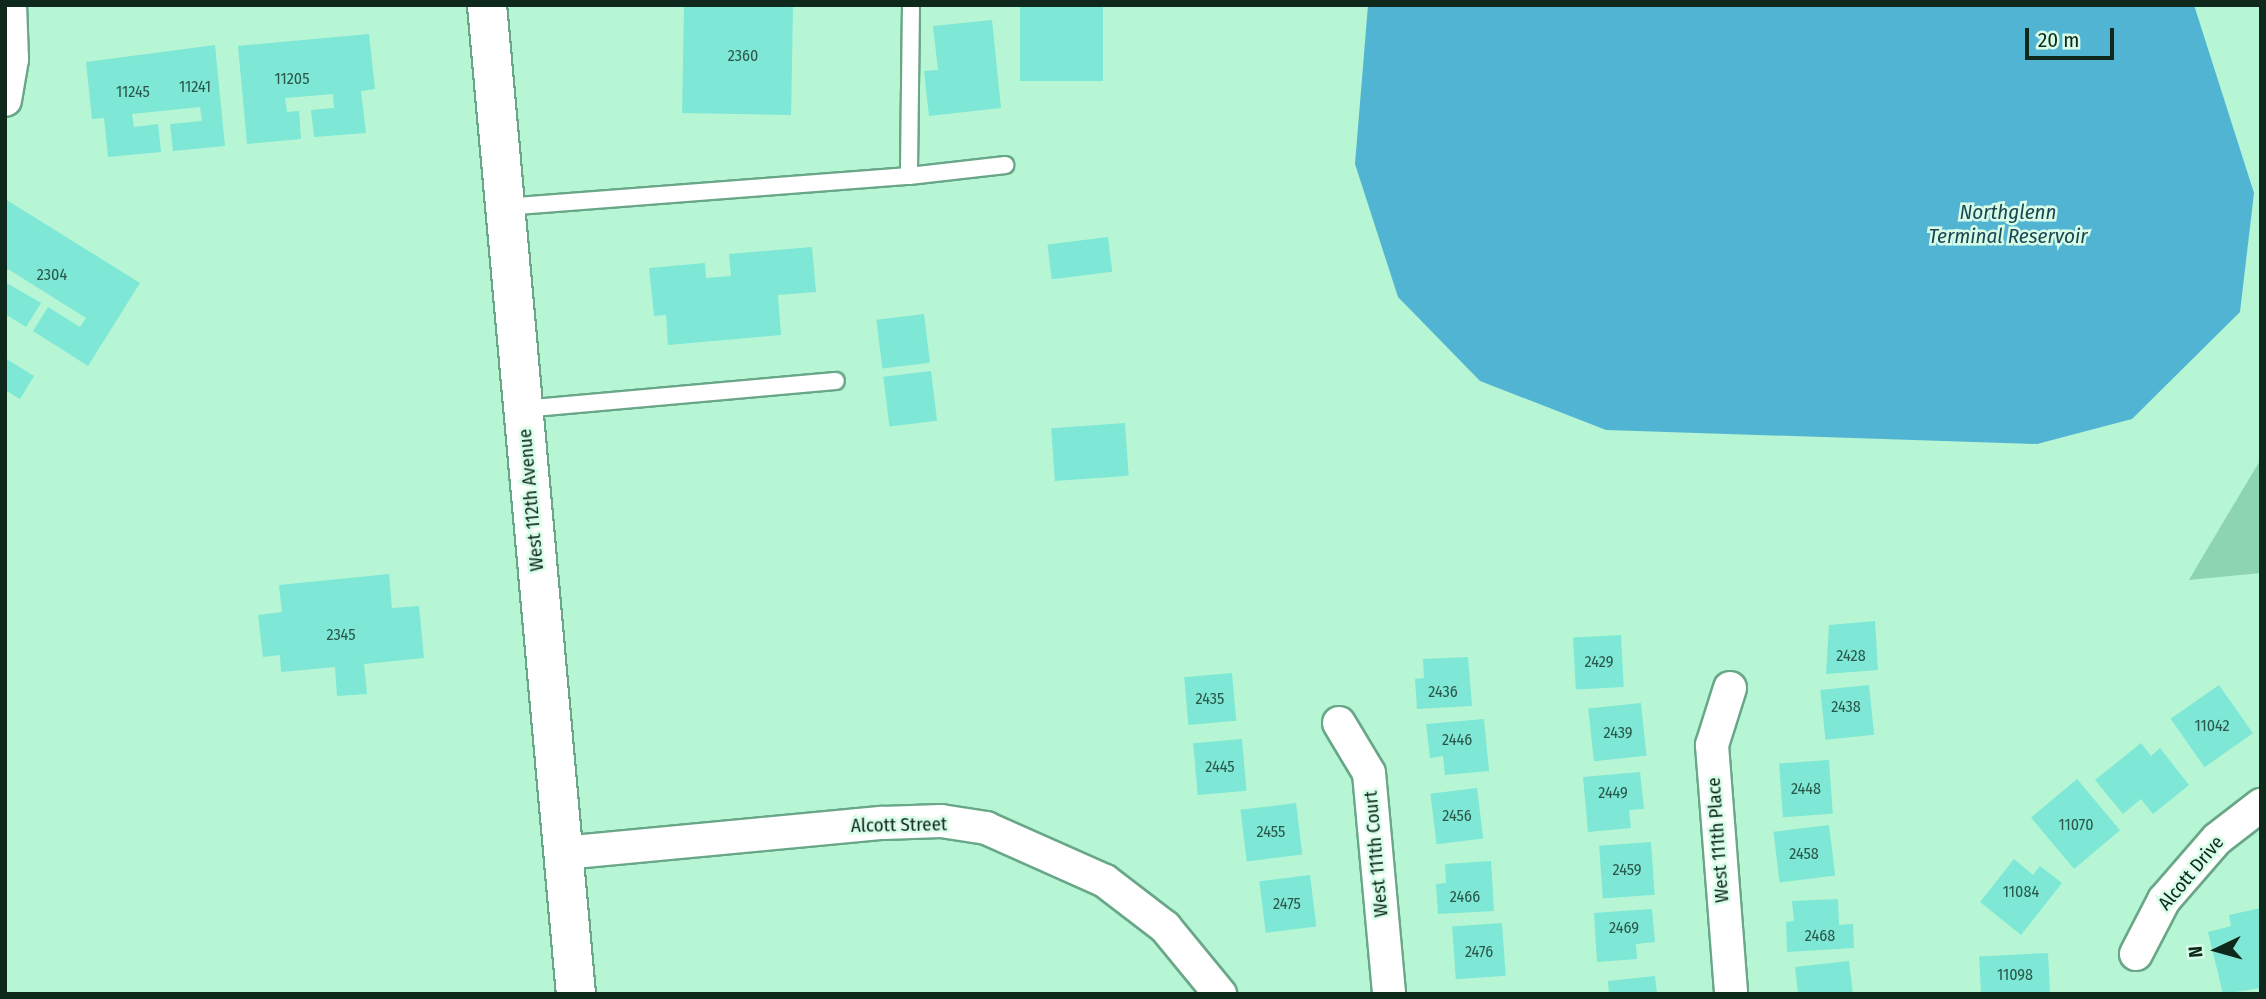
<!DOCTYPE html>
<style>
body{margin:0}
#map{position:relative;width:2266px;height:999px;overflow:hidden;background:#b6f6d4;font-family:"Fira Sans Condensed",sans-serif}
div>[style]{position:absolute}
[style*='--x']{left:calc(var(--x)*1px);top:calc(var(--y)*1px);width:calc(var(--w)*1px);rotate:calc(var(--a)*1deg)}
.green>*{inset:0;background:#8dd5b0}
.water>*{inset:0;background:#52b4d3}
.building>*{inset:0;background:#7ee7d5;transform-origin:0 0}
.roads{filter:drop-shadow(2px 0 #69a788) drop-shadow(-2px 0 #69a788) drop-shadow(0 2px #69a788) drop-shadow(0 -2px #69a788)}
.service>*{height:16px;margin:-8px;padding:0 8px;transform-origin:8px;border-radius:8px;background:#fff}
.minor>*{height:32px;margin:-16px;padding:0 16px;transform-origin:16px;border-radius:16px;background:#fff}
.secondary>*{height:38px;margin:-19px;padding:0 19px;transform-origin:19px;border-radius:19px;background:#fff}
span{translate:-50% -50%;white-space:nowrap;text-align:center;line-height:1.15;-webkit-text-stroke:5px #d7fde8;paint-order:stroke}
.number-label{font-size:16px;color:#2a584a}
.number-label span{-webkit-text-stroke-width:0}
.street-label{font-size:19px;color:#0e281c}
.water-label{font-size:21px;color:#1b4754;font-style:italic}
.frame{position:absolute;inset:0;border:7px solid #0e281c;pointer-events:none}
.north{position:absolute;left:2182px;top:915px;width:70px;height:70px;-webkit-text-stroke:5px #d7fde8;paint-order:stroke;rotate:265deg;font-size:19px;font-weight:700;line-height:28px;text-align:center;color:#0e281c}
.north::after{content:'';display:block;margin:auto;width:24px;height:32px;background:#0e281c;clip-path:polygon(50% 0,100% 100%,50% 72%,0 100%)}
.scale{position:absolute;left:2025px;top:28px;width:89px;height:32px;box-sizing:border-box;border:4px solid #0e281c;border-top:0;padding-left:9px;font-size:21px;line-height:24px;white-space:nowrap;color:#0e281c;-webkit-text-stroke:5px #d7fde8;paint-order:stroke}
</style>
<div id="map">
<div class="green">
<i style="clip-path:polygon(2261px 459px,2261px 573px,2189px 580px,2203px 556px)"></i>
</div>
<div class="water">
<i style="clip-path:polygon(1368px 5px,2194px 5px,2254px 193px,2240px 312px,2132px 419px,2037px 444px,1606px 430px,1480px 381px,1398px 297px,1355px 164px)"></i>
</div>
<div class="building">
<i style="left:684px;top:5px;width:109px;height:108px;rotate:1deg"></i>
<i style="left:1020px;top:5px;width:83px;height:76px"></i>
<i style="clip-path:polygon(992px 20px,1001px 108px,929px 116px,924px 71px,938px 70px,933px 26px)"></i>
<i style="clip-path:polygon(369px 34px,375px 89px,361px 91px,366px 133px,314px 137px,311px 110px,334px 108px,333px 94px,285px 98px,287px 112px,299px 111px,301px 139px,247px 144px,238px 46px)"></i>
<i style="clip-path:polygon(215px 45px,225px 146px,173px 151px,170px 124px,202px 121px,200px 107px,132px 114px,134px 127px,158px 124px,161px 152px,108px 157px,104px 118px,92px 119px,86px 62px)"></i>
<i style="clip-path:polygon(5px 199px,140px 283px,88px 366px,33px 331px,48px 307px,80px 327px,86px 318px,8px 269px,5px 274px)"></i>
<i style="left:1108px;top:237px;width:35px;height:61px;rotate:83deg"></i>
<i style="clip-path:polygon(812px 247px,816px 292px,778px 295px,781px 335px,668px 345px,666px 315px,654px 316px,649px 268px,705px 263px,706px 278px,731px 276px,729px 254px)"></i>
<i style="clip-path:polygon(5px 282px,41px 303px,26px 327px,5px 314px)"></i>
<i style="left:924px;top:314px;width:49px;height:48px;rotate:83deg"></i>
<i style="clip-path:polygon(5px 358px,34px 376px,20px 399px,5px 390px)"></i>
<i style="left:931px;top:371px;width:50px;height:48px;rotate:83deg"></i>
<i style="left:1125px;top:423px;width:53px;height:74px;rotate:86deg"></i>
<i style="clip-path:polygon(389px 574px,392px 608px,419px 606px,424px 658px,364px 664px,367px 694px,337px 696px,335px 667px,281px 672px,280px 655px,263px 657px,258px 615px,282px 612px,279px 585px)"></i>
<i style="clip-path:polygon(1875px 621px,1878px 670px,1826px 674px,1829px 625px)"></i>
<i style="left:1621px;top:635px;width:52px;height:48px;rotate:87deg"></i>
<i style="clip-path:polygon(1468px 657px,1472px 706px,1417px 709px,1415px 679px,1424px 678px,1423px 659px)"></i>
<i style="left:1232px;top:673px;width:48px;height:48px;rotate:85deg"></i>
<i style="left:1869px;top:685px;width:50px;height:49px;rotate:84deg"></i>
<i style="left:2219px;top:685px;width:59px;height:59px;rotate:55deg"></i>
<i style="left:1641px;top:703px;width:53px;height:53px;rotate:84deg"></i>
<i style="clip-path:polygon(1484px 719px,1489px 771px,1445px 775px,1443px 756px,1430px 758px,1426px 724px)"></i>
<i style="left:1242px;top:739px;width:52px;height:49px;rotate:85deg"></i>
<i style="clip-path:polygon(2141px 743px,2151px 756px,2160px 748px,2189px 785px,2153px 814px,2141px 799px,2123px 814px,2095px 780px)"></i>
<i style="left:1829px;top:760px;width:54px;height:50px;rotate:86deg"></i>
<i style="clip-path:polygon(1640px 772px,1644px 809px,1629px 810px,1631px 828px,1588px 832px,1583px 777px)"></i>
<i style="left:2077px;top:779px;width:67px;height:60px;rotate:50deg"></i>
<i style="left:1477px;top:788px;width:51px;height:47px;rotate:83deg"></i>
<i style="left:1296px;top:803px;width:52px;height:56px;rotate:83deg"></i>
<i style="left:1829px;top:825px;width:51px;height:56px;rotate:83deg"></i>
<i style="left:1651px;top:842px;width:53px;height:52px;rotate:86deg"></i>
<i style="clip-path:polygon(2014px 859px,2033px 875px,2040px 866px,2062px 883px,2021px 935px,1980px 902px)"></i>
<i style="clip-path:polygon(1491px 861px,1494px 911px,1438px 914px,1436px 884px,1446px 883px,1445px 864px)"></i>
<i style="left:1310px;top:875px;width:52px;height:51px;rotate:83deg"></i>
<i style="clip-path:polygon(1838px 899px,1839px 925px,1853px 924px,1854px 948px,1787px 952px,1786px 922px,1794px 921px,1792px 901px)"></i>
<i style="clip-path:polygon(2261px 908px,2261px 988px,2223px 994px,2208px 932px,2231px 926px,2229px 915px)"></i>
<i style="clip-path:polygon(1652px 909px,1655px 942px,1636px 944px,1637px 959px,1597px 962px,1594px 913px)"></i>
<i style="left:1502px;top:923px;width:53px;height:50px;rotate:86deg"></i>
<i style="left:2048px;top:953px;width:40px;height:69px;rotate:87deg"></i>
<i style="clip-path:polygon(1849px 961px,1853px 994px,1798px 994px,1795px 967px)"></i>
<i style="clip-path:polygon(1655px 976px,1657px 994px,1609px 994px,1608px 981px)"></i>
</div>
<div class="roads">
<div class="service">
<i style="--x:911;--y:5;--w:171;--a:90.7"></i>
<i style="--x:909;--y:176;--w:97;--a:-6.5"></i>
<i style="--x:504;--y:207;--w:406;--a:-4.4"></i>
<i style="--x:522;--y:409;--w:315;--a:-5.1"></i>
</div>
<div class="minor">
<i style="--x:5;--y:100;--w:42;--a:-80.3"></i>
<i style="--x:12;--y:59;--w:54;--a:-92.1"></i>
<i style="--x:1730;--y:688;--w:60;--a:107.5"></i>
<i style="--x:1712;--y:745;--w:250;--a:85.6"></i>
<i style="--x:1339;--y:723;--w:58;--a:59"></i>
<i style="--x:1369;--y:773;--w:222;--a:84.8"></i>
<i style="--x:563;--y:853;--w:321;--a:-5.4"></i>
<i style="--x:883;--y:823;--w:58;--a:-2"></i>
<i style="--x:941;--y:821;--w:46;--a:8.8"></i>
<i style="--x:986;--y:828;--w:130;--a:24"></i>
<i style="--x:1105;--y:881;--w:76;--a:37.5"></i>
<i style="--x:1165;--y:927;--w:87;--a:50.6"></i>
<i style="--x:2136;--y:954;--w:61;--a:-62.6"></i>
<i style="--x:2164;--y:900;--w:81;--a:-49"></i>
<i style="--x:2217;--y:839;--w:56;--a:-37.7"></i>
</div>
<div class="secondary">
<i style="--x:487;--y:5;--w:993;--a:84.86"></i>
</div>
</div>
<div class="number-label">
<span style="left:743px;top:56px">2360</span>
<span style="left:292px;top:79px">11205</span>
<span style="left:195px;top:87px">11241</span>
<span style="left:133px;top:92px">11245</span>
<span style="left:52px;top:275px">2304</span>
<span style="left:341px;top:635px">2345</span>
<span style="left:1851px;top:656px">2428</span>
<span style="left:1599px;top:662px">2429</span>
<span style="left:1443px;top:692px">2436</span>
<span style="left:1210px;top:699px">2435</span>
<span style="left:1846px;top:707px">2438</span>
<span style="left:2212px;top:726px">11042</span>
<span style="left:1618px;top:733px">2439</span>
<span style="left:1457px;top:740px">2446</span>
<span style="left:1220px;top:767px">2445</span>
<span style="left:1806px;top:789px">2448</span>
<span style="left:1613px;top:793px">2449</span>
<span style="left:1457px;top:816px">2456</span>
<span style="left:2076px;top:825px">11070</span>
<span style="left:1271px;top:832px">2455</span>
<span style="left:1804px;top:854px">2458</span>
<span style="left:1627px;top:870px">2459</span>
<span style="left:2021px;top:892px">11084</span>
<span style="left:1465px;top:897px">2466</span>
<span style="left:1287px;top:904px">2475</span>
<span style="left:1624px;top:928px">2469</span>
<span style="left:1820px;top:936px">2468</span>
<span style="left:1479px;top:952px">2476</span>
<span style="left:2015px;top:975px">11098</span>
</div>
<div class="street-label">
<span style="left:531px;top:500px;rotate:-95deg">West 112th Avenue</span>
<span style="left:899px;top:825px;rotate:-1deg">Alcott Street</span>
<span style="left:1718px;top:840px;rotate:-94deg">West 111th Place</span>
<span style="left:1376px;top:854px;rotate:-95deg">West 111th Court</span>
<span style="left:2191px;top:873px;rotate:-50deg">Alcott Drive</span>
</div>
<div class="water-label">
<span style="left:2008px;top:224px">Northglenn<br>Terminal Reservoir</span>
</div>
<div class="frame"></div>
<div class="north">N</div>
<div class="scale">20 m</div>
</div>
